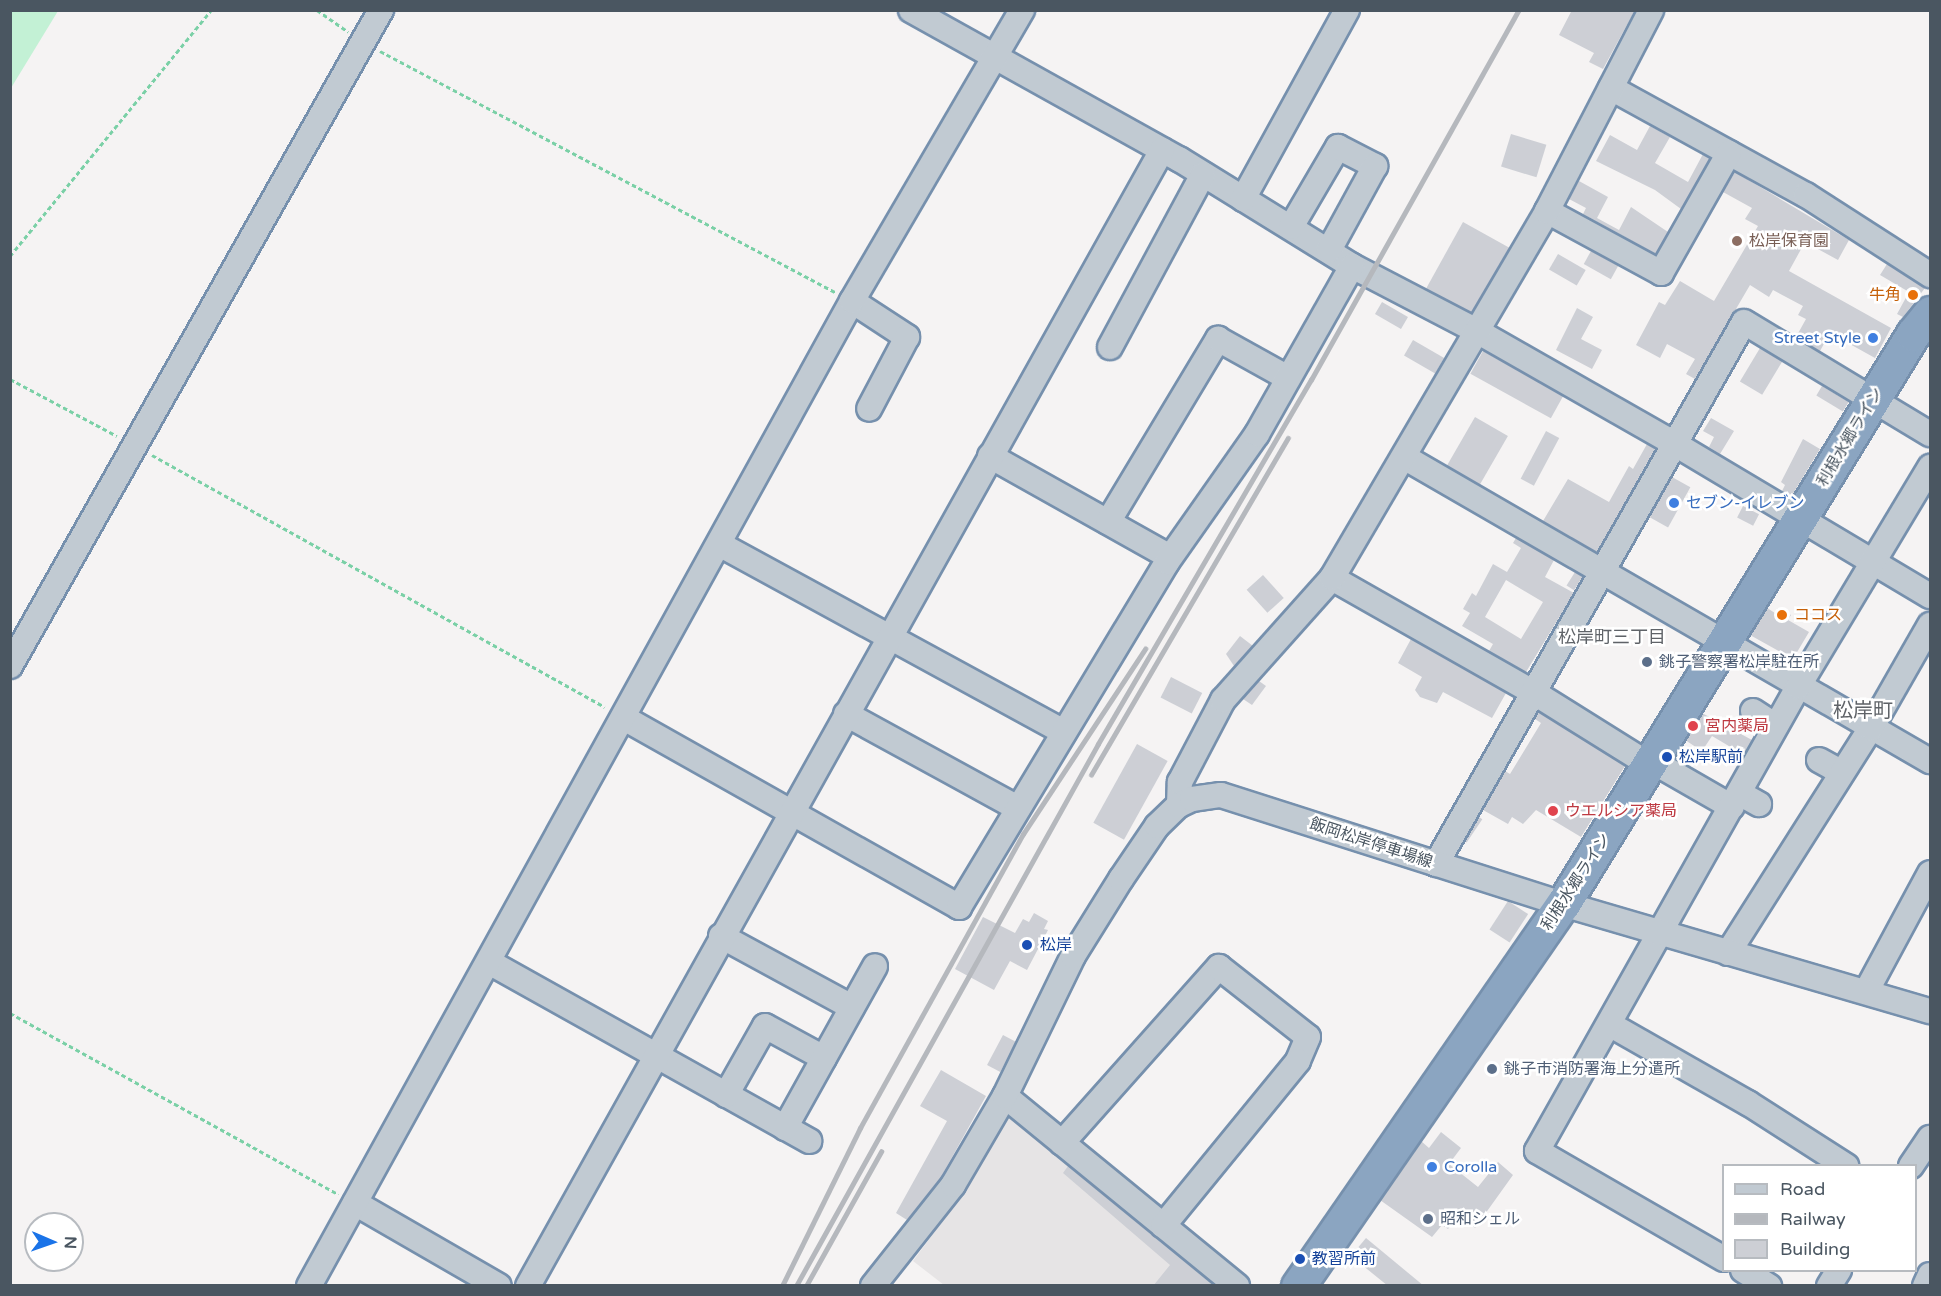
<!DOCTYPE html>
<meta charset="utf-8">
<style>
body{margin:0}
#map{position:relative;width:1941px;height:1296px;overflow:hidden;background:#f5f3f3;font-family:"Varela Round","Noto Sans JP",sans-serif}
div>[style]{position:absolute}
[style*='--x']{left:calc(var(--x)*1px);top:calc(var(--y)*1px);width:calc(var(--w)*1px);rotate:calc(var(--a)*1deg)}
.education>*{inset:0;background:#e6e4e5}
.green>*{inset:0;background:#c3f1d5}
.building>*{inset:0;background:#cdcfd5;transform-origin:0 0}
.path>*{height:3px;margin-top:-1.5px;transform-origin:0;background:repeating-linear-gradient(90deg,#7ad0a6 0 4.5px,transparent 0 7.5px)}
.roads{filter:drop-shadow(2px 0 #7690ad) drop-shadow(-2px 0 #7690ad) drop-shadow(0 2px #7690ad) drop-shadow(0 -2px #7690ad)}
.minor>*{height:24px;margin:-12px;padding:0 12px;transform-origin:12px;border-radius:12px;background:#c1cad2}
.highway>*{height:33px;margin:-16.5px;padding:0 16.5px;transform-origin:16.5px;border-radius:16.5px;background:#8ba5c1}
.rail>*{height:4.5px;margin:-2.25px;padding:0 2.25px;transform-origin:2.25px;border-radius:2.25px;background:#b5b8bd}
.dots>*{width:16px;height:16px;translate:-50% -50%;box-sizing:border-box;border:3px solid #fff;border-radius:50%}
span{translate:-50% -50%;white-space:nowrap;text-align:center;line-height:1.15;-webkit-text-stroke:5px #fff;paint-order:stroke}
.education-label{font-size:16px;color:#785e54}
.left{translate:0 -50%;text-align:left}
.food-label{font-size:16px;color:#c56008}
.right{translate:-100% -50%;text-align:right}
.shop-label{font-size:16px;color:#366cbe}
.street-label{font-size:16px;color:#4a5661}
.service-label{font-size:16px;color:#4e5e75}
.health-label{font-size:16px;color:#be3a42}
.transit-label{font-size:16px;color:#164399}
.neighbourhood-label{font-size:18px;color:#5f6368}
.quarter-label{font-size:20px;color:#5f6368}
.frame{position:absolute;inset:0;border:12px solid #4a5661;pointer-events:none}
.legend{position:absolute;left:1722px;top:1164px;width:195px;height:108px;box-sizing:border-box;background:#fff;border:2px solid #b7bbc0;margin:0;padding:8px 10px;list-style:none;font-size:18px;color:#4a5661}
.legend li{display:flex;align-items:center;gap:12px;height:30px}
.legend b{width:30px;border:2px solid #b7bbc0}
.north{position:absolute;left:24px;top:1212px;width:60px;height:60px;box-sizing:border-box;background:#fff;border:2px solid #b7bbc0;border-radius:50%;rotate:92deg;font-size:16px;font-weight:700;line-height:24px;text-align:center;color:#4a5661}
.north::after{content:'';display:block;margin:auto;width:21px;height:27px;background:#1a73e8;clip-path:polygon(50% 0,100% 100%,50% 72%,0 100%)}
</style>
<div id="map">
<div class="education">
<i style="clip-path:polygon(1011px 1108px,1226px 1285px,944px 1285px,913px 1261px,960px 1198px)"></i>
</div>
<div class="green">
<i style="clip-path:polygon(11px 10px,58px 11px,11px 88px,10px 11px)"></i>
</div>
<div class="building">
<i style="clip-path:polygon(1572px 10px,1635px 10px,1603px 69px,1589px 62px,1594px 53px,1559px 35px)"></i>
<i style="clip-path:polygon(1650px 126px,1670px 137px,1655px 163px,1688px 182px,1703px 154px,1710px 158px,1681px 209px,1655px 190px,1596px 161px,1610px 135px,1637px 150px)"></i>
<i style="left:1511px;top:134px;width:37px;height:34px;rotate:17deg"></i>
<i style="clip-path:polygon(1735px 172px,1849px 240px,1838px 260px,1805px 242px,1789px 271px,1891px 328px,1875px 358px,1830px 333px,1820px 351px,1796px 337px,1806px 319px,1798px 315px,1803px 306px,1773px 290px,1769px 297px,1750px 285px,1695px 379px,1686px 374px,1695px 359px,1667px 344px,1660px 358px,1636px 345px,1659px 302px,1665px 305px,1680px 281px,1714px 301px,1758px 226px,1745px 219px,1752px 208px,1723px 192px)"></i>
<i style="clip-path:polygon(1579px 181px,1608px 197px,1597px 218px,1619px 230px,1631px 207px,1668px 232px,1656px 254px,1583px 214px,1586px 208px,1569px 199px)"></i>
<i style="left:1463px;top:222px;width:53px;height:76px;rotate:29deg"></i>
<i style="left:1591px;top:251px;width:31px;height:15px;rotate:29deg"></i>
<i style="left:1558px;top:254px;width:32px;height:18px;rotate:30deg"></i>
<i style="clip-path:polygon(1887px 264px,1925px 288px,1903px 317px,1897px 314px,1909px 292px,1880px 275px)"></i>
<i style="left:1382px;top:302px;width:30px;height:14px;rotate:30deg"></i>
<i style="clip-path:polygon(1577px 308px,1593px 317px,1581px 339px,1602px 350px,1592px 369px,1556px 350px)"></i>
<i style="left:1413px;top:340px;width:36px;height:18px;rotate:30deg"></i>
<i style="left:1760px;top:348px;width:26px;height:39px;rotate:31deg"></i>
<i style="left:1483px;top:351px;width:92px;height:26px;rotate:29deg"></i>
<i style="left:1822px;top:386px;width:31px;height:11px;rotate:31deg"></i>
<i style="left:1475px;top:417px;width:38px;height:56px;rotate:30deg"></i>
<i style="clip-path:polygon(1711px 418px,1734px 431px,1720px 454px,1709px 447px,1714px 437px,1703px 431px)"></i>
<i style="left:1546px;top:431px;width:15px;height:54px;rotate:28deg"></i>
<i style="clip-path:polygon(1803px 439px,1820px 449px,1791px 497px,1782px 491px,1785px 485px,1781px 482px)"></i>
<i style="clip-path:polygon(1647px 444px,1655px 449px,1597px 552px,1543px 521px,1568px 479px,1609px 502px,1629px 466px,1633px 469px)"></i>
<i style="left:1672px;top:477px;width:21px;height:46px;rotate:29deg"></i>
<i style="left:1743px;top:506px;width:18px;height:13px;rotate:27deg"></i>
<i style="clip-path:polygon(evenodd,1516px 538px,1554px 560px,1545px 577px,1574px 593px,1526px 672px,1489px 651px,1493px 644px,1462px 626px,1470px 613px,1463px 609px,1472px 593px,1476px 596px,1493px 564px,1507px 572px,1521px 548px,1513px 543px,1516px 538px,1506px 580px,1543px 602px,1521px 639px,1485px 617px,1506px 580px)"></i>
<i style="left:1575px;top:572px;width:9px;height:16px;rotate:32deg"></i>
<i style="left:1263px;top:575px;width:31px;height:22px;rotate:48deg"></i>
<i style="clip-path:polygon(1767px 608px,1775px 613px,1778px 608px,1791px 615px,1788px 620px,1809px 632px,1793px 659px,1750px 635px)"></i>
<i style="clip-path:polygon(1240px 636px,1253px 646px,1234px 666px,1226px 654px)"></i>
<i style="clip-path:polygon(1411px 639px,1506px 693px,1492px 718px,1443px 692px,1437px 703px,1420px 697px,1415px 690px,1422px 677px,1398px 663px)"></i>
<i style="left:1171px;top:677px;width:35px;height:23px;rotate:27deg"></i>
<i style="clip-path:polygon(1259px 681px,1266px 686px,1252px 705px,1243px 699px)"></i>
<i style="clip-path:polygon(1539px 712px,1625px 766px,1581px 837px,1536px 810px,1523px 824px,1512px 817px,1508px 824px,1483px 810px,1505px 771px,1510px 774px,1541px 723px,1535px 719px)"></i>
<i style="clip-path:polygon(1702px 713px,1752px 740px,1744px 755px,1712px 736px,1702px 751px,1685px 740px)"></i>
<i style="left:1137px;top:744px;width:35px;height:90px;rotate:29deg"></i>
<i style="left:1479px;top:817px;width:4px;height:28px;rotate:34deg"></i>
<i style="left:1508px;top:901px;width:24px;height:34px;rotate:33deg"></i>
<i style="clip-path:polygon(1034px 913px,1048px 921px,1044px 929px,1048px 930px,1027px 970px,1010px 961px,994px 990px,955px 969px,983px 917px,1015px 933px,1023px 919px,1029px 922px)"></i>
<i style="left:1003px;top:1035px;width:15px;height:34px;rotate:28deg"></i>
<i style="clip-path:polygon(941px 1070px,986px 1096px,941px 1177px,907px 1220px,896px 1213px,947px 1121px,920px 1106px)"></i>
<i style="clip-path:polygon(1441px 1132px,1461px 1148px,1449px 1164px,1478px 1187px,1498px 1162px,1513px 1175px,1475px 1228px,1459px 1215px,1448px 1229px,1442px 1225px,1432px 1237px,1380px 1200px,1421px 1141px,1429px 1148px)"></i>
<i style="clip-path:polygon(1068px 1166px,1154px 1237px,1214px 1286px,1153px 1286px,1170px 1265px,1063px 1173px)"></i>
<i style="clip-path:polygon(1366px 1238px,1424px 1286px,1388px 1286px,1351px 1256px)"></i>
</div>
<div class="path">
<i style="--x:317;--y:10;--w:38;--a:35"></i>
<i style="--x:380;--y:51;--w:515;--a:27.91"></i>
<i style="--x:10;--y:256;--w:318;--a:-50.7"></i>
<i style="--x:10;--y:379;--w:121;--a:28"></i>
<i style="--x:152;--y:455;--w:518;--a:29.09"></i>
<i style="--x:10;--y:1013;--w:375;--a:28.9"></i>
</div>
<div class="roads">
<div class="minor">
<i style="--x:911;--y:10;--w:307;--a:29.1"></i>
<i style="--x:1179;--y:159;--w:203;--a:31.7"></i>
<i style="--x:1352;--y:266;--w:141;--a:27.5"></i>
<i style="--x:1477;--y:331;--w:228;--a:29.7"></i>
<i style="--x:1675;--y:444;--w:297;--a:30.8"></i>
<i style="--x:1611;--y:88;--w:222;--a:28.8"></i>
<i style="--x:1806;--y:195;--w:148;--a:32.8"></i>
<i style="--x:1243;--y:199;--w:216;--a:-61.2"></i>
<i style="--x:1547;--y:211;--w:130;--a:28.5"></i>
<i style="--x:1661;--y:273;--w:138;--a:-60.5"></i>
<i style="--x:1291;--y:227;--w:93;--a:-59.6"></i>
<i style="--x:1338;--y:147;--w:42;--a:27.2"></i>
<i style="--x:1375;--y:166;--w:96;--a:118.7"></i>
<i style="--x:852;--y:301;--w:66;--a:33.2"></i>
<i style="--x:907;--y:337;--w:81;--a:117.8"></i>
<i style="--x:1110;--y:347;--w:196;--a:-61.7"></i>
<i style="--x:990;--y:456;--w:206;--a:29.3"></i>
<i style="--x:1404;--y:457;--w:608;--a:30.03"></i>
<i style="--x:1108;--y:522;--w:214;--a:-59"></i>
<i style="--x:1218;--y:339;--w:80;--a:29.1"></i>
<i style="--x:719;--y:544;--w:393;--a:28.6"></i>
<i style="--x:1332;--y:578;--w:231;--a:29.6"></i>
<i style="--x:1533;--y:692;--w:138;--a:32"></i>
<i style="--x:10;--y:666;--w:754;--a:-60.51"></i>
<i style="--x:1753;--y:711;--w:27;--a:33"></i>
<i style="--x:846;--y:714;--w:196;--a:28.7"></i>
<i style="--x:624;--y:718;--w:385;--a:29.4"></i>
<i style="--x:959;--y:907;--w:403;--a:-58.9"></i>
<i style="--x:1167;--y:562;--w:156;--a:-54.9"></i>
<i style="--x:1257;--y:434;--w:193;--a:-60.5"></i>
<i style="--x:1819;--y:760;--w:26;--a:29"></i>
<i style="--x:1652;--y:761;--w:92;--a:29.9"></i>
<i style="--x:1739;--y:793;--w:23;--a:29"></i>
<i style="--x:1179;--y:805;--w:23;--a:-88"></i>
<i style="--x:1180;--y:782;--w:93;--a:-62.3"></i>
<i style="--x:1223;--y:700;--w:164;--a:-48.2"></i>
<i style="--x:1332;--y:578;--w:425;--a:-59.6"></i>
<i style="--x:1547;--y:211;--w:226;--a:-62.6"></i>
<i style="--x:1436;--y:864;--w:623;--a:-60.39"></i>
<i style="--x:1744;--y:322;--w:217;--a:31.1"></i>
<i style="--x:721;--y:936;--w:149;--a:28.5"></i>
<i style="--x:1728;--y:953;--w:267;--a:-57.6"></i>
<i style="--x:1871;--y:728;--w:119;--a:-60.2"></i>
<i style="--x:489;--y:962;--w:367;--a:29.2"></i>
<i style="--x:1866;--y:992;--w:135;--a:-61.7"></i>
<i style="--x:1611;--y:1025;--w:158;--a:29.7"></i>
<i style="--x:1748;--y:1103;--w:117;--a:32.7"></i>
<i style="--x:726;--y:1095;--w:79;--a:-60.5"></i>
<i style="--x:765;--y:1026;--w:67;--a:28.5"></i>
<i style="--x:1005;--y:1096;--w:300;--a:39.3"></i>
<i style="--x:785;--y:1128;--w:185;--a:-60.9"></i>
<i style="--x:1062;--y:1143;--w:236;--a:-48.3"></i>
<i style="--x:1219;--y:967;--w:113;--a:38.2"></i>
<i style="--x:1308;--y:1037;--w:26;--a:113"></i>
<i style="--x:1298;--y:1061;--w:213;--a:129.3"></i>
<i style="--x:1911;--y:1166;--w:34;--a:-56"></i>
<i style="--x:355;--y:1203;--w:166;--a:30"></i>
<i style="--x:1724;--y:1259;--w:216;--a:-150"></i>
<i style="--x:1537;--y:1151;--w:532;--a:-60.64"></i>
<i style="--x:1798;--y:687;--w:257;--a:-59"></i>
<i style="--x:1743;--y:1270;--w:31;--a:32"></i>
<i style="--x:309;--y:1286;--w:1125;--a:-61.13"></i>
<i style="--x:852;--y:301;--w:337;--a:-59.7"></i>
<i style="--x:528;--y:1286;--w:1301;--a:-60.83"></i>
<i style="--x:873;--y:1286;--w:129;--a:-51.6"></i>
<i style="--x:953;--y:1185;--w:103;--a:-59.7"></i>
<i style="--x:1005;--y:1096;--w:156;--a:-64.1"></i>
<i style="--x:1073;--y:956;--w:91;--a:-58.1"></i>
<i style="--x:1121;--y:879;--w:64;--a:-55.8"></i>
<i style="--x:1157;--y:826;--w:30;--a:-44"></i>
<i style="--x:1179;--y:805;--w:14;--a:-25"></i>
<i style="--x:1192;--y:799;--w:29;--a:-8"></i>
<i style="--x:1221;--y:795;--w:359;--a:17.7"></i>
<i style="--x:1563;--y:904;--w:382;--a:16.3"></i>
<i style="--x:1829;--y:1286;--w:19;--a:-58"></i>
<i style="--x:1925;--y:1286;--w:12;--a:-66"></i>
</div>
<div class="highway">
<i style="--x:1298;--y:1286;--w:465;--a:-55.3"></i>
<i style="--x:1563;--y:904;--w:669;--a:-58.45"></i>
<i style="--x:1913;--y:334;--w:27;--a:-51"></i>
</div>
</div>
<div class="rail">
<i style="--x:1091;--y:775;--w:390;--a:-59.7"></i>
<i style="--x:782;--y:1286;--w:176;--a:-63.7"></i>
<i style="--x:860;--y:1128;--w:336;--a:-61"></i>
<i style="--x:1023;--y:834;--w:222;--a:-56.6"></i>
<i style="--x:796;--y:1286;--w:620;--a:-60.87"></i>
<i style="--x:1098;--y:744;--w:422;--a:-59.7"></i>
<i style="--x:1311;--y:380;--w:424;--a:-60.7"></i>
<i style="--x:806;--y:1286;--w:154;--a:-60.8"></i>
</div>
<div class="dots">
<i style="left:1737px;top:241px;background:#8d6e63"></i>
<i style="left:1913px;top:295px;background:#e8710a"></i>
<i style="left:1873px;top:338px;background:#3f7fe0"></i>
<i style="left:1674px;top:503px;background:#3f7fe0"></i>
<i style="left:1782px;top:615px;background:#e8710a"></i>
<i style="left:1647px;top:662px;background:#5c6f8a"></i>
<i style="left:1693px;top:726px;background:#e0444e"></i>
<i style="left:1667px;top:757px;background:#1a4fb4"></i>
<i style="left:1553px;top:811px;background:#e0444e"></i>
<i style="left:1027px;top:945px;background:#1a4fb4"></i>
<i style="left:1492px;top:1069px;background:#5c6f8a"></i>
<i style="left:1432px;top:1167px;background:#3f7fe0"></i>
<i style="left:1428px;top:1219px;background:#5c6f8a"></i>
<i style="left:1300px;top:1259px;background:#1a4fb4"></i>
</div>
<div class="education-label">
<span class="left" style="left:1749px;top:241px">松岸保育園</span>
</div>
<div class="food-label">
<span class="right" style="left:1901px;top:295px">牛角</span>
<span class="left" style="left:1794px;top:615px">ココス</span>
</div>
<div class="shop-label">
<span class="right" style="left:1861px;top:338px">Street Style</span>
<span class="left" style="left:1686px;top:503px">セブン-イレブン</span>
<span class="left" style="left:1444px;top:1167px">Corolla</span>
</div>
<div class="street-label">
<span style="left:1850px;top:437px;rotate:-59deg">利根水郷ライン</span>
<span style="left:1371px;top:843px;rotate:18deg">飯岡松岸停車場線</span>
<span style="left:1576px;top:882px;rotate:-57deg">利根水郷ライン</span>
</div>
<div class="service-label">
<span class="left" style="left:1659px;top:662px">銚子警察署松岸駐在所</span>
<span class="left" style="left:1504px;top:1069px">銚子市消防署海上分遣所</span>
<span class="left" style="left:1440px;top:1219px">昭和シェル</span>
</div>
<div class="health-label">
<span class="left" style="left:1705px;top:726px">宮内薬局</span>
<span class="left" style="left:1565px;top:811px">ウエルシア薬局</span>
</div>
<div class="transit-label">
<span class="left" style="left:1679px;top:757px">松岸駅前</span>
<span class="left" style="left:1040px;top:945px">松岸</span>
<span class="left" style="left:1312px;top:1259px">教習所前</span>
</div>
<div class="neighbourhood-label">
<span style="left:1612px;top:637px">松岸町三丁目</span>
</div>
<div class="quarter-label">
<span style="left:1863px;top:711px">松岸町</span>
</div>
<div class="frame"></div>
<ul class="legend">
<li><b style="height:8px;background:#c1cad2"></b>Road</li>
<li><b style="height:8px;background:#b5b8bd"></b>Railway</li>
<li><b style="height:16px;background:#cdcfd5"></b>Building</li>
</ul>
<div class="north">N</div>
</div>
